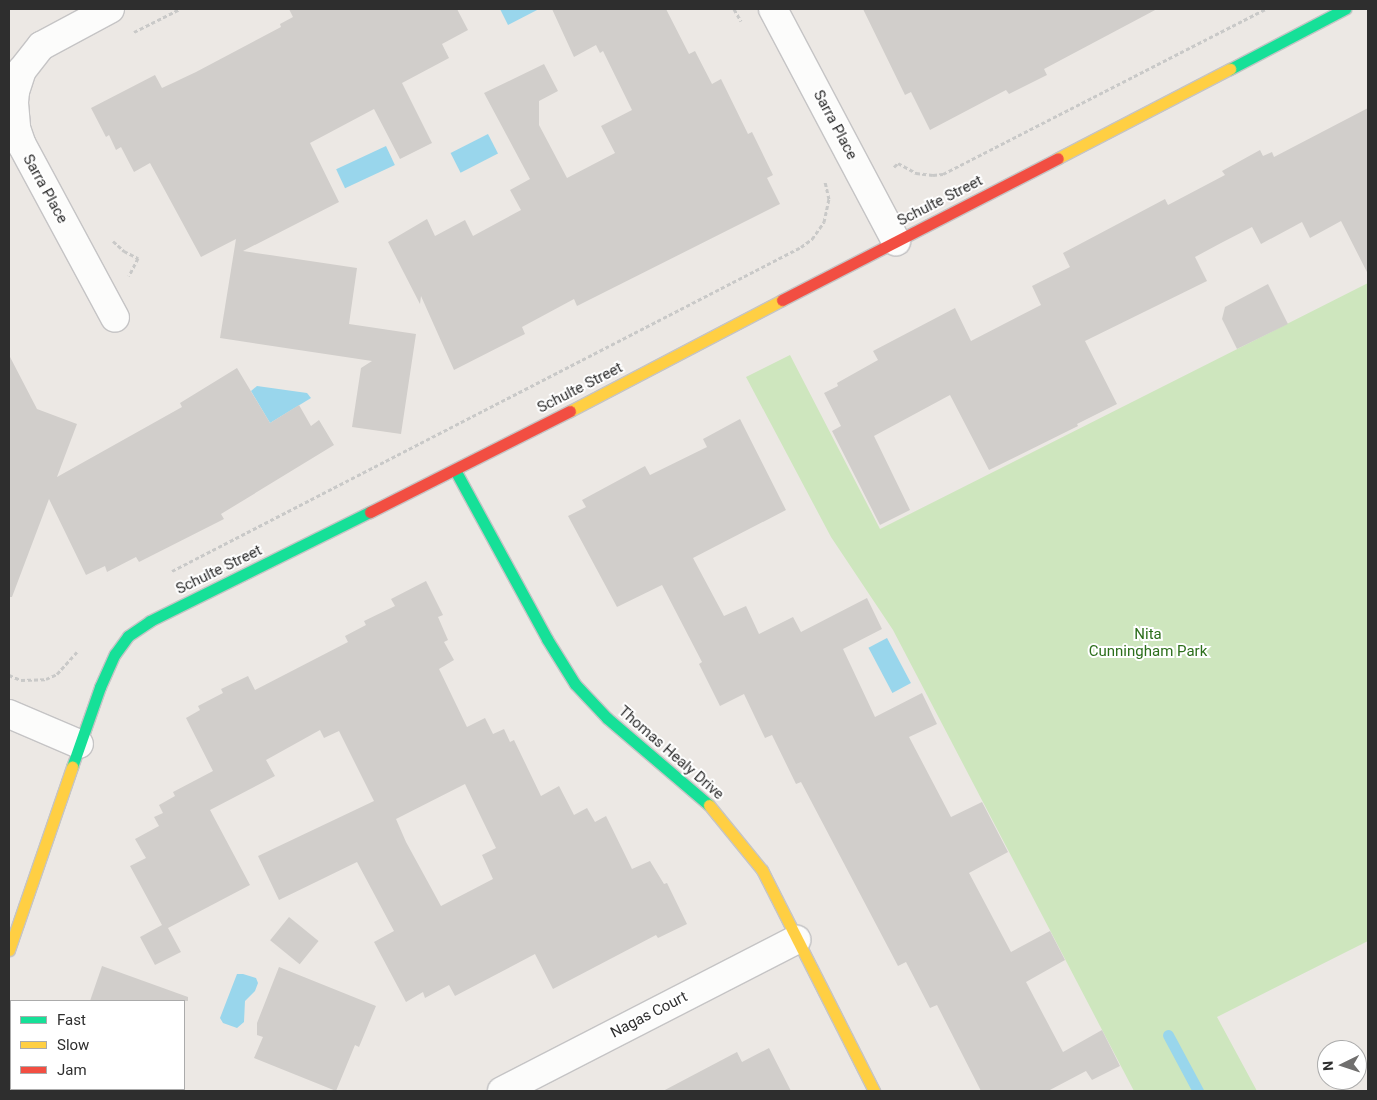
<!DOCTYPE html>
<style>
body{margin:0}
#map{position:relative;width:1377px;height:1100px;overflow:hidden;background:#ece8e4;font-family:Roboto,sans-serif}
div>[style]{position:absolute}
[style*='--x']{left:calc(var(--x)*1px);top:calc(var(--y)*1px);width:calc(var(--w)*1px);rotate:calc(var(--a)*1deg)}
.green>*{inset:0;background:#cee6be}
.water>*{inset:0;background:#99d6ec;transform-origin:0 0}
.stream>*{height:11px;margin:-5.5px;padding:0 5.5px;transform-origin:5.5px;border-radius:5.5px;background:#99d6ec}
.building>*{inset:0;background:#d1cecb;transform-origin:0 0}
.path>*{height:3px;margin-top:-1.5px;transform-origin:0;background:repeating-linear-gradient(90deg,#c9c9c8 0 4px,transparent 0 6.5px)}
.roads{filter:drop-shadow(1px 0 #c5c4c5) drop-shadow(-1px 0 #c5c4c5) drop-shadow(0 1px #c5c4c5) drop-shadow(0 -1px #c5c4c5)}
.street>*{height:28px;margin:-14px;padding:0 14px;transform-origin:14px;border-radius:14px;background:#fcfcfb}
.fast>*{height:11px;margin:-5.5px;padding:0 5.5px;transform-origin:5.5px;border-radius:5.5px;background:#16e098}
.slow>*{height:11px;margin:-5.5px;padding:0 5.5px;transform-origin:5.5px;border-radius:5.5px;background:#ffcf43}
.jam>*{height:11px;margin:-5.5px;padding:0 5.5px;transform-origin:5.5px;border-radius:5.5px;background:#f24e42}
span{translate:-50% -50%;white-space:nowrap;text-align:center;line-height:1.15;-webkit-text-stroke:4px #fff;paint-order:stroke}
.street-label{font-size:15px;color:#2e2e2e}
.park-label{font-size:15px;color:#2c6e1b}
.frame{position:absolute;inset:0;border:10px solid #2e2e2e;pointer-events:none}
.legend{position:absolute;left:10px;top:1000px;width:175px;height:90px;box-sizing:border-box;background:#fff;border:1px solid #ababab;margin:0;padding:6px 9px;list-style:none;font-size:15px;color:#2e2e2e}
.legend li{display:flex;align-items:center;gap:10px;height:25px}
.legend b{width:25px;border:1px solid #ababab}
.north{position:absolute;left:1317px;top:1040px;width:50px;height:50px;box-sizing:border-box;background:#fff;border:1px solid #ababab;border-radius:50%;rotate:266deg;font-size:14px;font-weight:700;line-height:20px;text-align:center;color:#2e2e2e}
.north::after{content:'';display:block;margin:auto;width:18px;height:22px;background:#706f6e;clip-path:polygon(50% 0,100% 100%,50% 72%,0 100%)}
</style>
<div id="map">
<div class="green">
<i style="clip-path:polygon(1368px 283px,1368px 941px,1217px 1017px,1257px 1091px,1134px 1091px,893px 630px,831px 537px,746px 377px,790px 355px,880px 529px)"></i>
</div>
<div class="water">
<i style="clip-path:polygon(500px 9px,539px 9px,508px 25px)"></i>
<i style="left:488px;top:134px;width:22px;height:42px;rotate:63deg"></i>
<i style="left:386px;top:146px;width:21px;height:55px;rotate:65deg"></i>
<i style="clip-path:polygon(257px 386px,307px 393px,311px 398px,270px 423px,251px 391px)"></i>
<i style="left:887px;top:638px;width:51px;height:21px;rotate:62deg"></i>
<i style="clip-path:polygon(237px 974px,243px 974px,256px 978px,258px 983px,255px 991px,245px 1001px,244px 1022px,237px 1028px,223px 1023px,220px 1018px)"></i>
</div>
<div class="stream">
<i style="--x:1168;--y:1035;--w:64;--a:61.8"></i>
</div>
<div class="building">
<i style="clip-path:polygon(289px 9px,457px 9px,468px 30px,442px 44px,449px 58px,402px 83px,432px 143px,400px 159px,374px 109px,310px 143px,339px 202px,243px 251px,357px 268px,349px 324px,416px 334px,401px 434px,352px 427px,361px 368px,372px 361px,220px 338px,236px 239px,201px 257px,150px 163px,134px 172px,121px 147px,116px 150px,109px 135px,106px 137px,91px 108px,155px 75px,162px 88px,196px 72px,281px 27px,280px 24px,293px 17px)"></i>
<i style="clip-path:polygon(552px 9px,666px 9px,689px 54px,695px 51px,712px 84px,721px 79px,748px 134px,752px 132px,773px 175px,767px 178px,780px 204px,577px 306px,574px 299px,522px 327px,525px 334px,454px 370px,421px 296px,420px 304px,388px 242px,427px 219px,435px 236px,465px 220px,473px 236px,521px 210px,510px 190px,530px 179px,484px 93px,544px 64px,558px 91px,539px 101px,539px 125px,567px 178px,615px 153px,601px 126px,632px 110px,603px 51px,600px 53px,596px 45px,574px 57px)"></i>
<i style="clip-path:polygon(863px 9px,1157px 9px,1044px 69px,1047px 75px,1009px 94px,1006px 90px,930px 130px,911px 92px,905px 95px)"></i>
<i style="clip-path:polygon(1368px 108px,1368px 274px,1341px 221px,1310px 238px,1302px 222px,1261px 244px,1252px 227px,1221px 243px,1195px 257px,1207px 281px,1085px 341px,1117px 404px,1077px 424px,1078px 426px,989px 470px,950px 395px,874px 436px,910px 510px,880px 525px,832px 431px,841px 426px,824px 393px,838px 386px,837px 383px,878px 360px,873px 351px,955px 308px,971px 341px,1041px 305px,1032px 286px,1070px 267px,1063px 253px,1165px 199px,1168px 205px,1225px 175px,1222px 171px,1260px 150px,1263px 156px,1272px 152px,1274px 157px)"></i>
<i style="clip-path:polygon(1268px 284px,1288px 324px,1237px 349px,1222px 319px,1225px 307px)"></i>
<i style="clip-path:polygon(9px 355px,37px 409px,77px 424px,57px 477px,182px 407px,180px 403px,237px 368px,270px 423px,299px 405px,311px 426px,319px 420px,334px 445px,221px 514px,224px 519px,139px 562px,136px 557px,107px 572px,105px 566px,86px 575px,49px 499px,12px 597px,9px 597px)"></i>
<i style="clip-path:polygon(740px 419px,786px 510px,693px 558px,724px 616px,746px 606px,759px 634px,793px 617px,801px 632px,867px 598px,882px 629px,843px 649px,875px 717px,922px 693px,937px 724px,909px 737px,951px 817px,982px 802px,1008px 852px,969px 873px,1011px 952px,1050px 931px,1065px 960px,1026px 982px,1063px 1052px,1102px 1030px,1120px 1066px,1092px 1080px,1086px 1071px,1048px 1091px,981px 1091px,937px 1005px,930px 1008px,906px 962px,898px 966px,801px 782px,796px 784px,772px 735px,765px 738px,744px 694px,720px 706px,699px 664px,702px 662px,662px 585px,617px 607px,568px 516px,586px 507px,582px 500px,645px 466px,650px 475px,707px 447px,703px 439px)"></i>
<i style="clip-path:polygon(evenodd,426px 581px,443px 615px,438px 617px,448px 640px,444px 642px,454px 660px,439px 669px,467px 727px,485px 718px,493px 734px,504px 729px,510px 742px,514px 740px,541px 796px,559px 786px,574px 815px,587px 808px,595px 822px,606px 816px,632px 869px,650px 861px,664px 884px,667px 883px,687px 924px,658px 938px,656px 935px,553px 989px,535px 954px,455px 996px,449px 985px,425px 998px,423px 992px,406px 1002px,374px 942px,394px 931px,357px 862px,279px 900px,258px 856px,374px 801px,339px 731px,324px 738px,320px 730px,266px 760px,275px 776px,210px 810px,250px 885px,168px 928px,181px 952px,155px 965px,140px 937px,162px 925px,130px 866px,146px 858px,135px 839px,159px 826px,154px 817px,163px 813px,159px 805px,175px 796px,173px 792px,213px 771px,186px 718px,200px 710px,198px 706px,223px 693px,221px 689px,248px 676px,255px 690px,348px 642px,345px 636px,366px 625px,364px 621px,395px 606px,391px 599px,426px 581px,465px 784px,496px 848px,482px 855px,493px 879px,441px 906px,406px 842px,396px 819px,465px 784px)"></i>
<i style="left:289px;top:917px;width:38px;height:30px;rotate:39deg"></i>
<i style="clip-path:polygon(102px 966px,188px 997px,188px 1001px,90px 1001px)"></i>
<i style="clip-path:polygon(279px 967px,376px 1006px,359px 1047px,355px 1045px,336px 1091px,254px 1058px,263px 1037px,257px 1035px,257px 1023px)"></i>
<i style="clip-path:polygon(769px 1048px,791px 1091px,663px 1091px,737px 1052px,742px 1062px)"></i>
</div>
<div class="path">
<i style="--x:734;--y:9;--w:14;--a:60"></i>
<i style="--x:134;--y:32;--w:51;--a:-26.6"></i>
<i style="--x:894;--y:167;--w:6;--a:-45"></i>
<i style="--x:898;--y:163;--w:21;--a:29"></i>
<i style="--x:916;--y:173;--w:17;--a:7"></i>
<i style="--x:933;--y:175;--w:10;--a:-6"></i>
<i style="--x:943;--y:174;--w:362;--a:-27.1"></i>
<i style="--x:113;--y:241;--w:15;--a:42"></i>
<i style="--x:124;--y:251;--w:16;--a:27"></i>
<i style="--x:138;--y:258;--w:20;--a:117"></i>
<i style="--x:172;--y:571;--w:708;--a:-27.25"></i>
<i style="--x:801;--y:247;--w:14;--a:-36"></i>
<i style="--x:812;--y:239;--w:21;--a:-55"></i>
<i style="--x:824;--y:222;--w:24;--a:-78"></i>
<i style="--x:829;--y:199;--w:18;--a:-103"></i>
<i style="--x:9;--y:675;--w:13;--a:23"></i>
<i style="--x:21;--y:680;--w:25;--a:-2"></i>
<i style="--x:46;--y:679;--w:12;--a:-24"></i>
<i style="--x:57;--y:674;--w:31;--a:-48"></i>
</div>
<div class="roads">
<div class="street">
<i style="--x:110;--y:9;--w:78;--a:151.8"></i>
<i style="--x:41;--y:46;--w:31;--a:128"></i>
<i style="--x:22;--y:70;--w:22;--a:108"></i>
<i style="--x:15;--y:91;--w:12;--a:95"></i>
<i style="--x:14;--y:103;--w:25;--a:85"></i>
<i style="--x:16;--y:128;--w:18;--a:71"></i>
<i style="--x:22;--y:145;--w:196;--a:61.7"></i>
<i style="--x:773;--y:9;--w:263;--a:62.1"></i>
<i style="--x:9;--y:714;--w:76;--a:23.2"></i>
<i style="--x:502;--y:1091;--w:331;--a:-27.2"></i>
</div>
<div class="fast">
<i style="--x:1230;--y:69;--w:130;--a:-27.6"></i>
<i style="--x:455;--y:470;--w:192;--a:61.4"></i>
<i style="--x:547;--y:639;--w:53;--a:58.1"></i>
<i style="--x:575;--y:684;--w:47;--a:46.7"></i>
<i style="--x:607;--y:718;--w:134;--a:40.5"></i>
<i style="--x:72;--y:767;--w:85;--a:-70.7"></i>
<i style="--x:100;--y:687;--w:36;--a:-66"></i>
<i style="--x:115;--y:654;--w:22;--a:-54"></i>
<i style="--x:128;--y:636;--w:27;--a:-34"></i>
<i style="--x:150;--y:621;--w:246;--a:-26.4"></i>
</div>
<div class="slow">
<i style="--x:1058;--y:158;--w:194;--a:-27.4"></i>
<i style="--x:570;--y:411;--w:239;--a:-27.6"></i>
<i style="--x:709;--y:805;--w:84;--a:50.8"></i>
<i style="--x:762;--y:870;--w:248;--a:63.1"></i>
<i style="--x:9;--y:950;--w:194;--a:-71"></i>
</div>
<div class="jam">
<i style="--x:782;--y:300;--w:310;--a:-27.2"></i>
<i style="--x:370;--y:512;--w:224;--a:-26.8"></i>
</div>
</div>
<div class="street-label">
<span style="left:835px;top:125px;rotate:62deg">Sarra Place</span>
<span style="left:45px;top:189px;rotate:61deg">Sarra Place</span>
<span style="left:940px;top:201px;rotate:-27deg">Schulte Street</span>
<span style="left:580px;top:388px;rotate:-27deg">Schulte Street</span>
<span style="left:219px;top:570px;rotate:-26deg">Schulte Street</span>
<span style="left:671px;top:753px;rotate:41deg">Thomas Healy Drive</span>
<span style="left:649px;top:1015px;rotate:-27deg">Nagas Court</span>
</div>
<div class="park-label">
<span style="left:1148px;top:643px">Nita<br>Cunningham Park</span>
</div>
<div class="frame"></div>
<ul class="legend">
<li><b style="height:6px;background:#16e098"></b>Fast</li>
<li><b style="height:6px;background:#ffcf43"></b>Slow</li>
<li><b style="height:6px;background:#f24e42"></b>Jam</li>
</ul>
<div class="north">N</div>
</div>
